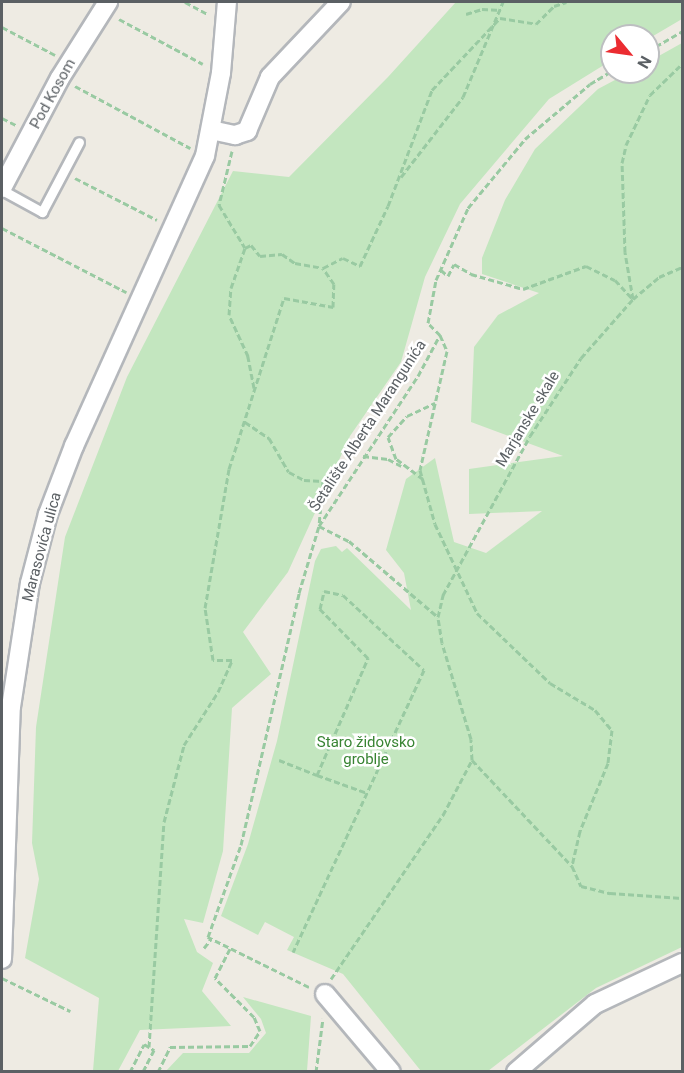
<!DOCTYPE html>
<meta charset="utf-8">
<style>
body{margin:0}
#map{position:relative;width:684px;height:1073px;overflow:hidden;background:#eeebe3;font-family:Roboto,sans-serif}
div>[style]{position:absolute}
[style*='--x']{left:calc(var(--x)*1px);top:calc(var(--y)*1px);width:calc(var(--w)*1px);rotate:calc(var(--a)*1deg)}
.green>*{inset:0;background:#c3e6bf}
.path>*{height:3px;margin-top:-1.5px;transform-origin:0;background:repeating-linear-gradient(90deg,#99caa2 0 6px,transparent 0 9px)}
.roads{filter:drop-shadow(2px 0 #b4b7bb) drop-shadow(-2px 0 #b4b7bb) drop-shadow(0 2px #b4b7bb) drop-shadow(0 -2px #b4b7bb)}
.lane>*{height:9px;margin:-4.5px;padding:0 4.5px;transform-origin:4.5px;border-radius:4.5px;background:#fff}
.street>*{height:18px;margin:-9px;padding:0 9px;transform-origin:9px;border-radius:9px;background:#fff}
span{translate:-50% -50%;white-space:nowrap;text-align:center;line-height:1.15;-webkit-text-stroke:5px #fff;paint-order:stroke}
.street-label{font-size:15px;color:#5b6064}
.park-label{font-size:15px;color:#388433}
.frame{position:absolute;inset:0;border:3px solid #5b6064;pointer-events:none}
.north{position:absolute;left:600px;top:24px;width:60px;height:60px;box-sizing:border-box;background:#fff;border:2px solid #bdbfc1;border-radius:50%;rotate:119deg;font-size:16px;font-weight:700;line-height:24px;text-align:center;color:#5b6064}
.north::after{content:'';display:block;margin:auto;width:21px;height:27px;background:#eb2c31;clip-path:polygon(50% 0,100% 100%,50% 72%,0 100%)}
</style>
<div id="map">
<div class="green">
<i style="clip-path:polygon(456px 2px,682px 2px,682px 19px,648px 39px,648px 36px,612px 36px,612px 60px,549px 99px,460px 204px,425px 277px,401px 362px,350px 436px,288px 572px,243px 632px,271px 674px,232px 708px,223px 851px,203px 923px,184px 919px,197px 952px,213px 963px,202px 991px,231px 1026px,140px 1030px,118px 1071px,93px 1071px,99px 998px,25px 958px,39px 879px,32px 843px,36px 727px,65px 537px,127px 377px,233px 171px,289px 177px,388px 77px)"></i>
<i style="clip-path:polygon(682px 43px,682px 947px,596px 988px,488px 1071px,421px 1071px,343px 974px,287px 950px,294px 937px,265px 922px,258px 935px,221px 916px,248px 844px,277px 741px,315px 561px,321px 549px,336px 546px,342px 552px,347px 548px,411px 610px,404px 573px,386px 550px,406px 479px,435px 458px,454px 542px,486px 553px,542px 511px,469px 514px,469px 469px,563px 456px,471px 422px,474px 347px,498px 315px,539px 293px,482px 274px,482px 258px,505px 200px,535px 149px,598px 89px,630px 72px,648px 72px,648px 62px)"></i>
<i style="clip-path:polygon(243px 997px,311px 1016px,307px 1071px,166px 1071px,183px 1053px,249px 1053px,266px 1033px,261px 1019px)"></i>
</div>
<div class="path">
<i style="--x:185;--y:2;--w:26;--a:28"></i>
<i style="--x:466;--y:14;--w:17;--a:-17"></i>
<i style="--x:482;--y:9;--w:19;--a:3"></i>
<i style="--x:119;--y:19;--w:95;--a:28.2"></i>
<i style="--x:2;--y:27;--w:60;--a:27.8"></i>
<i style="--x:648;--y:51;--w:39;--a:-30"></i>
<i style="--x:75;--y:86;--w:131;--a:28.3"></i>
<i style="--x:2;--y:118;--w:16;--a:27"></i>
<i style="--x:232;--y:151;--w:56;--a:103.5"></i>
<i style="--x:219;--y:205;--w:50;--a:58.8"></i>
<i style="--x:401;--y:177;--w:101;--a:-52.2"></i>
<i style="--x:463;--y:97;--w:103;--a:-67.2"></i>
<i style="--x:75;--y:178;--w:92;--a:27.1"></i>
<i style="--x:2;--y:228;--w:140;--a:27.3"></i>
<i style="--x:441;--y:270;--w:9;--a:41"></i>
<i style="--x:448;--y:276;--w:13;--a:-63"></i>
<i style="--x:454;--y:264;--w:20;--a:30"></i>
<i style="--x:471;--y:274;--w:54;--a:16.1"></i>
<i style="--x:523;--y:289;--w:67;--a:-20.1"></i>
<i style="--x:586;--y:266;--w:32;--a:26"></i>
<i style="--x:615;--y:280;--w:25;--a:47"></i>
<i style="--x:633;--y:299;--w:48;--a:-99.7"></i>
<i style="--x:625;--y:252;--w:89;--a:-91.9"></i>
<i style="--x:622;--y:163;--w:18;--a:-77"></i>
<i style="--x:626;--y:145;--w:55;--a:-64.4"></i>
<i style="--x:650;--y:95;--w:45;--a:-44.1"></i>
<i style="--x:440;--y:335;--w:17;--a:66"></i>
<i style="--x:447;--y:351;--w:122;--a:102.8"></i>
<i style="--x:420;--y:470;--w:56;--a:74.5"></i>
<i style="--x:435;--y:524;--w:98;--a:64.7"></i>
<i style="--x:477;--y:613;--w:101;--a:43.8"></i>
<i style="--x:550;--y:683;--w:52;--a:31"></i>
<i style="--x:595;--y:710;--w:26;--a:50"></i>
<i style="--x:612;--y:730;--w:33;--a:97"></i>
<i style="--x:608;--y:763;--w:74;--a:112.4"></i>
<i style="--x:580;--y:831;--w:36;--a:103"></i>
<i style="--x:572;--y:866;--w:22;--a:66"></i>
<i style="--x:581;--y:886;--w:30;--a:14"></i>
<i style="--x:610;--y:893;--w:72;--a:4"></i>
<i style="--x:254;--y:388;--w:33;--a:-101"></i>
<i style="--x:248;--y:356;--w:45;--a:-114.9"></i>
<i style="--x:229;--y:315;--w:27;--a:-86"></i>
<i style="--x:231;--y:288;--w:42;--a:-70.7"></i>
<i style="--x:245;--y:248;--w:7;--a:-27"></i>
<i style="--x:251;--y:245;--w:14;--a:51"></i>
<i style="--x:260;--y:256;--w:22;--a:-5"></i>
<i style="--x:282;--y:254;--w:16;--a:35"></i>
<i style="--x:295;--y:263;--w:28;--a:10"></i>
<i style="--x:245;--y:422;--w:29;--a:34"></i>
<i style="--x:269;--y:438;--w:39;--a:60"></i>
<i style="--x:289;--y:472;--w:17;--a:28"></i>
<i style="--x:304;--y:480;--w:19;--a:3"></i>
<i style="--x:323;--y:481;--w:45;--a:95.1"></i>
<i style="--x:319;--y:526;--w:34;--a:27"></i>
<i style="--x:349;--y:541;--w:117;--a:40.5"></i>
<i style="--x:363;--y:456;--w:25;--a:7"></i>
<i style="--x:388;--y:459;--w:15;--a:28"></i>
<i style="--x:423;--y:479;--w:34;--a:-143"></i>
<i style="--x:396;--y:459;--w:23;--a:-110"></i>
<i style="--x:388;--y:437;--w:28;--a:-48"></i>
<i style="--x:407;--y:416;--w:31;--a:-25"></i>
<i style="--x:279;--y:760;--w:41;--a:21.5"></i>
<i style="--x:317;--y:775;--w:128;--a:-66.4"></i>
<i style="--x:368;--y:658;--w:69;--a:-134.4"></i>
<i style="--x:320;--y:609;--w:18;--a:-77"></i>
<i style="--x:324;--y:591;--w:19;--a:12"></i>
<i style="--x:343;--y:595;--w:110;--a:42.8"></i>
<i style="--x:424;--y:670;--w:311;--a:114.9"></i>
<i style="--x:472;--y:760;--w:146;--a:46.7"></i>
<i style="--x:317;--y:775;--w:53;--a:19.8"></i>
<i style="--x:204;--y:948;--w:11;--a:-52"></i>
<i style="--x:2;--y:978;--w:76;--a:25.9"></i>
<i style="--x:331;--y:979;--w:199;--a:-55.7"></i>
<i style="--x:443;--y:815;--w:62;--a:-62.2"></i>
<i style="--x:472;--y:760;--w:21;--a:-93"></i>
<i style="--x:471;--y:739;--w:100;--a:-106.8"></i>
<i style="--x:442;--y:643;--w:26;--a:-99"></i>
<i style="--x:438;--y:617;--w:23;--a:-77"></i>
<i style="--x:443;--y:595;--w:181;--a:-61.3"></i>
<i style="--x:530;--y:436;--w:93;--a:-56.8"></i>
<i style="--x:581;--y:358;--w:79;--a:-48.6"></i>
<i style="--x:633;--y:299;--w:34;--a:-40"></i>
<i style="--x:659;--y:277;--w:25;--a:-23"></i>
<i style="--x:309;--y:987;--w:113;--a:-153.7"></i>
<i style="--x:208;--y:937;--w:98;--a:-70.3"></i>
<i style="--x:241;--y:845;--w:259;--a:-77"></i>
<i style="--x:299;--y:593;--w:70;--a:-73.4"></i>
<i style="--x:319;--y:526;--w:180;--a:-56.6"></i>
<i style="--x:418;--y:376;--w:47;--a:-61.8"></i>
<i style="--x:440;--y:335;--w:17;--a:-135"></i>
<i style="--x:428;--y:323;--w:44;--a:-79.5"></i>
<i style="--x:436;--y:280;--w:79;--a:-66"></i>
<i style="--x:468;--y:208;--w:89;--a:-50.4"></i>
<i style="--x:525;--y:139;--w:85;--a:-40.2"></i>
<i style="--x:590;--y:84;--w:26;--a:-31"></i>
<i style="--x:149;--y:1047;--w:225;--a:-86.2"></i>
<i style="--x:164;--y:822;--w:80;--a:-75.4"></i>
<i style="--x:184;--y:745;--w:63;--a:-57.3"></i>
<i style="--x:218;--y:692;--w:35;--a:-66"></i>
<i style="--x:232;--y:660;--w:19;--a:180"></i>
<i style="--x:213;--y:660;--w:53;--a:-98.7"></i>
<i style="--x:205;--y:608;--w:141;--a:-80.2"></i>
<i style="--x:229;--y:469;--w:180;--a:-72.2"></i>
<i style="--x:284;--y:298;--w:50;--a:10.4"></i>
<i style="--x:333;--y:307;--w:23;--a:-88"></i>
<i style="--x:334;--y:284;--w:19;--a:-125"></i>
<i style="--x:323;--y:268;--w:22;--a:-27"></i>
<i style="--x:343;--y:258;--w:19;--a:25"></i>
<i style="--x:360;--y:266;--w:66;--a:-65"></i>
<i style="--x:388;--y:206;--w:124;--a:-69.2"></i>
<i style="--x:432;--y:90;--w:99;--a:-46.6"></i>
<i style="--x:500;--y:18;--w:36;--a:9"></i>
<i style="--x:536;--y:24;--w:25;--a:-45"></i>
<i style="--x:554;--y:6;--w:13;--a:-18"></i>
<i style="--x:130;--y:1072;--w:31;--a:-63"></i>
<i style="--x:144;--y:1044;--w:12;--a:31"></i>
<i style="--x:154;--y:1050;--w:25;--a:117"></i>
<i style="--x:158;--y:1072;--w:28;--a:-64"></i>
<i style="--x:170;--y:1047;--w:80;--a:-0.7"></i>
<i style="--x:250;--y:1046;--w:18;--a:-56"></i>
<i style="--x:260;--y:1031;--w:15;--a:-113"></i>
<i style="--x:254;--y:1017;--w:55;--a:-135"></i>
<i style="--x:215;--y:978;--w:33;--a:-63"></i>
<i style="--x:316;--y:1072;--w:54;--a:-82.6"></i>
</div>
<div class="roads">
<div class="lane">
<i style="--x:2;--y:190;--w:46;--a:28.8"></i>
<i style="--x:42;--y:212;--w:79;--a:-62.1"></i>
</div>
<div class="street">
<i style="--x:211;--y:130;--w:25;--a:12"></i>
<i style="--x:235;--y:135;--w:13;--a:-18"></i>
<i style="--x:247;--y:131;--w:59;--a:-66.9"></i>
<i style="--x:270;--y:77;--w:103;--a:-46.6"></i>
<i style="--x:2;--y:188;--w:124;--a:-62.2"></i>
<i style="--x:60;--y:78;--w:90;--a:-57.7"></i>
<i style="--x:2;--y:959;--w:252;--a:-88"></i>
<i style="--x:11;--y:707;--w:125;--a:-81.3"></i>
<i style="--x:30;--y:583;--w:71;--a:-75.4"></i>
<i style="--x:48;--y:514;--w:73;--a:-69.1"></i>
<i style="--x:74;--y:446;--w:318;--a:-65.7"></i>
<i style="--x:205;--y:156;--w:85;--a:-79.1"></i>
<i style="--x:221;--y:73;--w:71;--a:-85.2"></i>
<i style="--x:325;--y:994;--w:102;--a:49.8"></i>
<i style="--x:516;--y:1072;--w:104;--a:-40.7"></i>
<i style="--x:595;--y:1004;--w:96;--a:-25.2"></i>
</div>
</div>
<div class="street-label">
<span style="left:53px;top:94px;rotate:-61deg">Pod Kosom</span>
<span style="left:528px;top:419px;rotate:-59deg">Marjanske skale</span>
<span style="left:368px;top:426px;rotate:-57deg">Šetalište Alberta Marangunića</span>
<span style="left:42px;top:547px;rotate:-75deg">Marasovića ulica</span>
</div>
<div class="park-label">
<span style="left:366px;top:751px">Staro židovsko<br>groblje</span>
</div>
<div class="frame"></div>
<div class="north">N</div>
</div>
